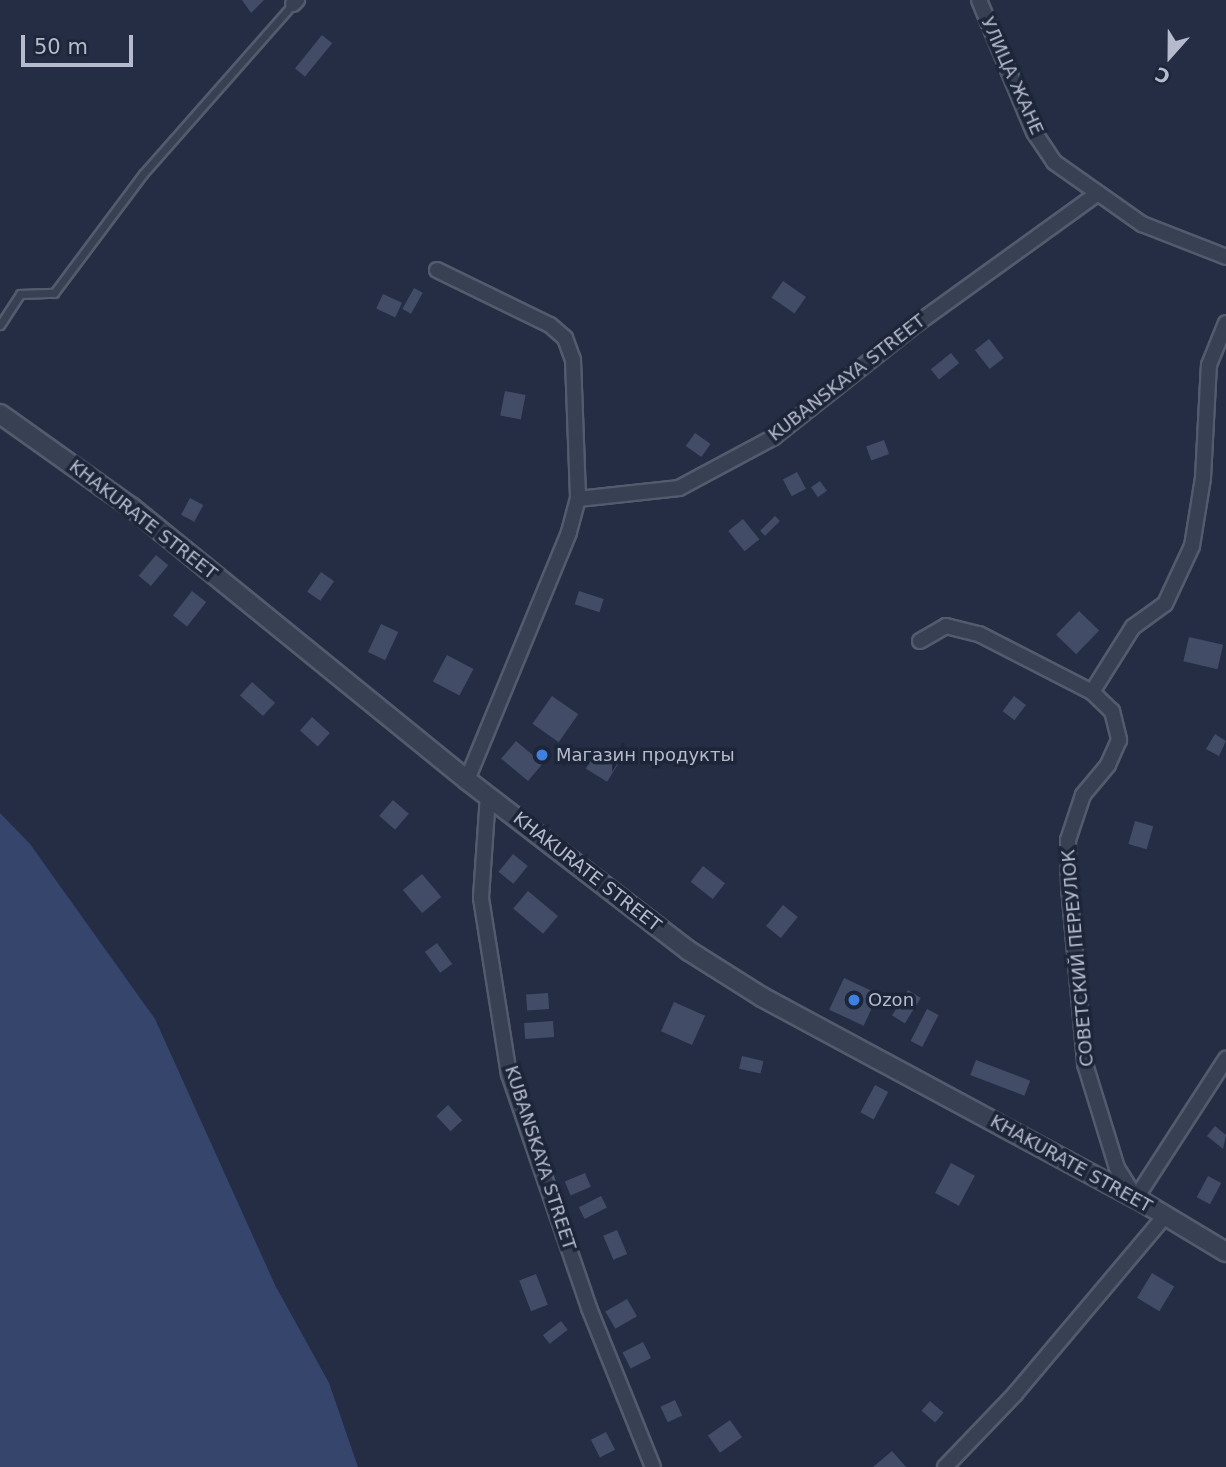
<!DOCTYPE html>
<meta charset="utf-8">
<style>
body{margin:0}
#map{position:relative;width:1226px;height:1467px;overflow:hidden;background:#242d44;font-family:"DejaVu Sans",sans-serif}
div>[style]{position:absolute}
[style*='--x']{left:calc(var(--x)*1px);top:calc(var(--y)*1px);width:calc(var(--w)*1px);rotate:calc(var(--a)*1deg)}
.water>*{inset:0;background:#36456c}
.building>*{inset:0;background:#424c66;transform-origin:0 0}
.roads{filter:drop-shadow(2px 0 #535b6d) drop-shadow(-2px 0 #535b6d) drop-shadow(0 2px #535b6d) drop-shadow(0 -2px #535b6d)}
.service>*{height:7px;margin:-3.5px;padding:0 3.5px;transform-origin:3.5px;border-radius:3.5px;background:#384053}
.minor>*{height:14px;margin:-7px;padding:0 7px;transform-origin:7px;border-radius:7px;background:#384053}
.tertiary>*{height:18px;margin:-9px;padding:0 9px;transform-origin:9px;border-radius:9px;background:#384053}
.dots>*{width:19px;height:19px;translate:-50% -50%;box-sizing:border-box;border:4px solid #1d2539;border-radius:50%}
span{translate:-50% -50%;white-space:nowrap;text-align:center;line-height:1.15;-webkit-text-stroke:7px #1d2539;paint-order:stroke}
.street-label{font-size:18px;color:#b5bbcd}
.poi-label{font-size:18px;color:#b5bbcd}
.left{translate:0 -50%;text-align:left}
.north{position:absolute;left:1135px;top:21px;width:70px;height:70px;-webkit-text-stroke:5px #1d2539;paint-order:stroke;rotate:201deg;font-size:19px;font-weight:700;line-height:28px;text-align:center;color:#b5bbcd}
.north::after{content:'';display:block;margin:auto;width:24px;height:32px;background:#b5bbcd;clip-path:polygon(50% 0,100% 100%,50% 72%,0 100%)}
.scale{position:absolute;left:21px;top:35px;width:112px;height:32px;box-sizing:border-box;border:4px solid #b5bbcd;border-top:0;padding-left:9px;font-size:21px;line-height:24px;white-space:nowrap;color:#b5bbcd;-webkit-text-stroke:5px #1d2539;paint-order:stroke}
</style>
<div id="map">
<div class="water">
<i style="clip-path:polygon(0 813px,30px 844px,155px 1019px,275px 1285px,329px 1383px,358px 1467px,0 1467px)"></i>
</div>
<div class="building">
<i style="clip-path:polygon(242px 0,264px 0,251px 13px)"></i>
<i style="left:322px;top:35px;width:13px;height:43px;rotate:39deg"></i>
<i style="left:783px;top:281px;width:28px;height:20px;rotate:35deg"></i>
<i style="left:414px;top:288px;width:10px;height:24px;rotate:29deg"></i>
<i style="left:383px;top:294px;width:21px;height:16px;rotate:25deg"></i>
<i style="left:989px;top:339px;width:24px;height:18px;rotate:52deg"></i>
<i style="left:951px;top:353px;width:13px;height:26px;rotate:51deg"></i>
<i style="left:505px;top:391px;width:21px;height:25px;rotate:11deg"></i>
<i style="left:695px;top:433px;width:19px;height:16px;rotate:35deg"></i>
<i style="left:884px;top:440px;width:15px;height:19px;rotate:70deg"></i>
<i style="left:797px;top:472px;width:19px;height:16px;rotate:62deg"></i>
<i style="left:820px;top:481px;width:12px;height:11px;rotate:55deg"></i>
<i style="left:190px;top:498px;width:15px;height:19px;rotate:28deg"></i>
<i style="left:775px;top:516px;width:7px;height:21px;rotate:45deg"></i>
<i style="left:743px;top:519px;width:26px;height:19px;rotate:51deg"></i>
<i style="left:156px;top:555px;width:16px;height:27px;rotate:40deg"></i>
<i style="left:321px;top:572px;width:16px;height:24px;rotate:35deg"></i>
<i style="left:192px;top:591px;width:18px;height:31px;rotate:38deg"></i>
<i style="left:579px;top:591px;width:26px;height:14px;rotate:18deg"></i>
<i style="left:1079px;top:611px;width:28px;height:33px;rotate:44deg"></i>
<i style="left:381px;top:624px;width:19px;height:31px;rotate:25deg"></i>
<i style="left:1189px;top:637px;width:35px;height:25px;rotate:13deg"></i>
<i style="left:447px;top:655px;width:30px;height:30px;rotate:28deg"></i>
<i style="left:252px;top:682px;width:31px;height:18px;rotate:42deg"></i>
<i style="left:552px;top:696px;width:32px;height:34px;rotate:35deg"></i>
<i style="left:1014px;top:696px;width:15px;height:19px;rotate:37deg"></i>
<i style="left:312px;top:717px;width:24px;height:18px;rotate:42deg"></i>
<i style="clip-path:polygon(1215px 734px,1226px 741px,1219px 756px,1206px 749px)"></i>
<i style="left:516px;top:741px;width:35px;height:23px;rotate:40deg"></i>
<i style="left:598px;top:749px;width:25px;height:23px;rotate:32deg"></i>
<i style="left:393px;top:800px;width:21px;height:21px;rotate:41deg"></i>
<i style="left:1135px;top:821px;width:19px;height:24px;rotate:16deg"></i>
<i style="left:513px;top:854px;width:19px;height:23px;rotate:39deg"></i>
<i style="left:703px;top:866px;width:28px;height:20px;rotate:38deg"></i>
<i style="left:422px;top:874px;width:30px;height:25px;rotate:50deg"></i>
<i style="left:528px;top:891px;width:39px;height:23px;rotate:40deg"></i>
<i style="left:783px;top:905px;width:19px;height:27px;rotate:39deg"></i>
<i style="left:437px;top:943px;width:26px;height:15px;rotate:54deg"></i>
<i style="left:844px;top:978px;width:38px;height:35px;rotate:25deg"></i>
<i style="left:908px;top:990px;width:15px;height:30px;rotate:32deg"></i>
<i style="left:548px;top:993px;width:16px;height:22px;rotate:86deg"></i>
<i style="left:674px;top:1002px;width:34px;height:32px;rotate:24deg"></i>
<i style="left:927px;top:1009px;width:13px;height:36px;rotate:27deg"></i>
<i style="left:553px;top:1021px;width:16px;height:29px;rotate:86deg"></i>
<i style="left:742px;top:1056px;width:22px;height:13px;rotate:13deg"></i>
<i style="left:976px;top:1060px;width:58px;height:16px;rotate:21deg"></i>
<i style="left:875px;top:1085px;width:15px;height:31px;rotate:28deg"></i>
<i style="left:448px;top:1105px;width:21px;height:16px;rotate:47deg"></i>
<i style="clip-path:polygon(1215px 1126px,1226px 1135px,1223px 1149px,1207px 1136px)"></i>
<i style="left:951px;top:1163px;width:27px;height:34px;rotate:28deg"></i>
<i style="left:585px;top:1173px;width:15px;height:22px;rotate:67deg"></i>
<i style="left:1208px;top:1176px;width:15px;height:24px;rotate:28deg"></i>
<i style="left:601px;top:1196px;width:13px;height:25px;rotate:63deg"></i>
<i style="left:617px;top:1230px;width:26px;height:15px;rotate:67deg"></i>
<i style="left:1152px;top:1273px;width:26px;height:29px;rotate:31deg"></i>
<i style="left:536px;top:1274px;width:33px;height:18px;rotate:69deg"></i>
<i style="left:627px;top:1299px;width:20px;height:25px;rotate:60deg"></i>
<i style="left:561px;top:1321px;width:11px;height:23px;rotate:52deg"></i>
<i style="left:643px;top:1342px;width:18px;height:23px;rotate:63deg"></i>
<i style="left:675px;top:1400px;width:17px;height:16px;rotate:65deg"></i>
<i style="left:930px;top:1401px;width:18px;height:13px;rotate:41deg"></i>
<i style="left:730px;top:1420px;width:21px;height:27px;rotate:55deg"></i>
<i style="left:606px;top:1432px;width:20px;height:17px;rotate:63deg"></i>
<i style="clip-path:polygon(892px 1451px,906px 1467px,873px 1467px)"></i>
</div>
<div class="roads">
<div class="service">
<i style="--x:0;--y:325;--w:37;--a:-57"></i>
<i style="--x:20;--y:294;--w:34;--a:-2"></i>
<i style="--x:54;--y:293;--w:149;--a:-53.2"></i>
<i style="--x:143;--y:174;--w:227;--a:-48.6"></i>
</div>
<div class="minor">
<i style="--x:979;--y:0;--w:143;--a:67.4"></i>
<i style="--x:1034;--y:132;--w:36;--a:56"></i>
<i style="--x:1054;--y:162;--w:108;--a:35.2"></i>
<i style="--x:1142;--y:224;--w:90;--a:21.4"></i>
<i style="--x:293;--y:4;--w:6;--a:-45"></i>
<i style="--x:437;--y:270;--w:126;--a:26"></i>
<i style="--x:550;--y:325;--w:20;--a:41"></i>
<i style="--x:565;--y:338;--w:23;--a:70"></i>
<i style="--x:573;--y:360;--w:139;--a:87.9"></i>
<i style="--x:920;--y:641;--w:30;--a:-30"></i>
<i style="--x:946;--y:626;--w:34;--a:14"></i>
<i style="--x:979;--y:634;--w:127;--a:27.2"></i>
<i style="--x:1092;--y:692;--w:28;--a:44"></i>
<i style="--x:1112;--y:711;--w:30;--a:76"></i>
<i style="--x:1119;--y:740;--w:27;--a:114"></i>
<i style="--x:1108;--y:765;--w:39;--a:130"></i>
<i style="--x:1083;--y:795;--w:47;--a:108.4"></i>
<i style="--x:1068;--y:840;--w:47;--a:88.8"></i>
<i style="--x:1069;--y:887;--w:178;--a:84.8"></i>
<i style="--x:1085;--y:1064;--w:109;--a:72.9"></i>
<i style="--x:1117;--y:1168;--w:36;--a:58"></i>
<i style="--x:1136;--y:1198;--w:166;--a:-57.1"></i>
<i style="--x:1092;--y:692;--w:77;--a:-57.8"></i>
<i style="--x:1133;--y:627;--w:39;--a:-36"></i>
<i style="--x:1165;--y:604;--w:64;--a:-65"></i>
<i style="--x:1192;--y:546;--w:69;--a:-80.8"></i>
<i style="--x:1203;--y:478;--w:113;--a:-87"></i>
<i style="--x:1209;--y:365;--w:45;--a:-68"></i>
<i style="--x:467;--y:780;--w:268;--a:-67.6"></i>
<i style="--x:569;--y:532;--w:34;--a:-75"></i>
<i style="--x:578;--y:499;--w:102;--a:-6.2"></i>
<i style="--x:679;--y:488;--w:108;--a:-28.2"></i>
<i style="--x:774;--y:437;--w:184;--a:-38.4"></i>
<i style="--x:918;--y:323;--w:221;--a:-35.8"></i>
<i style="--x:488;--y:795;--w:103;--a:93.9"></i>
<i style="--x:481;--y:898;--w:178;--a:81"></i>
<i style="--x:509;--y:1074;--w:247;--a:71.1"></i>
<i style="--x:589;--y:1308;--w:171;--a:68.1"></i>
<i style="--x:945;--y:1467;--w:101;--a:-46.2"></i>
<i style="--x:1015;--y:1394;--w:233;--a:-49.9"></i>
</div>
<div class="tertiary">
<i style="--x:0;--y:414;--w:161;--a:35.4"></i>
<i style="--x:131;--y:507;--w:433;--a:39.1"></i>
<i style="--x:467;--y:780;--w:280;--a:37.6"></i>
<i style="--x:689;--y:951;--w:86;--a:32.2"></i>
<i style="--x:762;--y:997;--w:425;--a:28.3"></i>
<i style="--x:1136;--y:1198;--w:105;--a:31"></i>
</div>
</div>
<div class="dots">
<i style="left:542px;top:755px;background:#3f7fe0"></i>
<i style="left:854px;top:1000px;background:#3f7fe0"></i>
</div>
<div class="street-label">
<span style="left:1012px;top:76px;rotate:66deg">УЛИЦА ЖАНЕ</span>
<span style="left:847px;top:378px;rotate:-38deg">KUBANSKAYA STREET</span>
<span style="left:143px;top:520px;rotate:38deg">KHAKURATE STREET</span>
<span style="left:587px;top:872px;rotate:38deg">KHAKURATE STREET</span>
<span style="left:1078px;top:958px;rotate:-95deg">СОВЕТСКИЙ ПЕРЕУЛОК</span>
<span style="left:540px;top:1158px;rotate:72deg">KUBANSKAYA STREET</span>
<span style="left:1071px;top:1164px;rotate:29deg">KHAKURATE STREET</span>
</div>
<div class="poi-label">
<span class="left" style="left:556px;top:755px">Магазин продукты</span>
<span class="left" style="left:868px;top:1000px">Ozon</span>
</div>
<div class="north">С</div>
<div class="scale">50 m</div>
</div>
